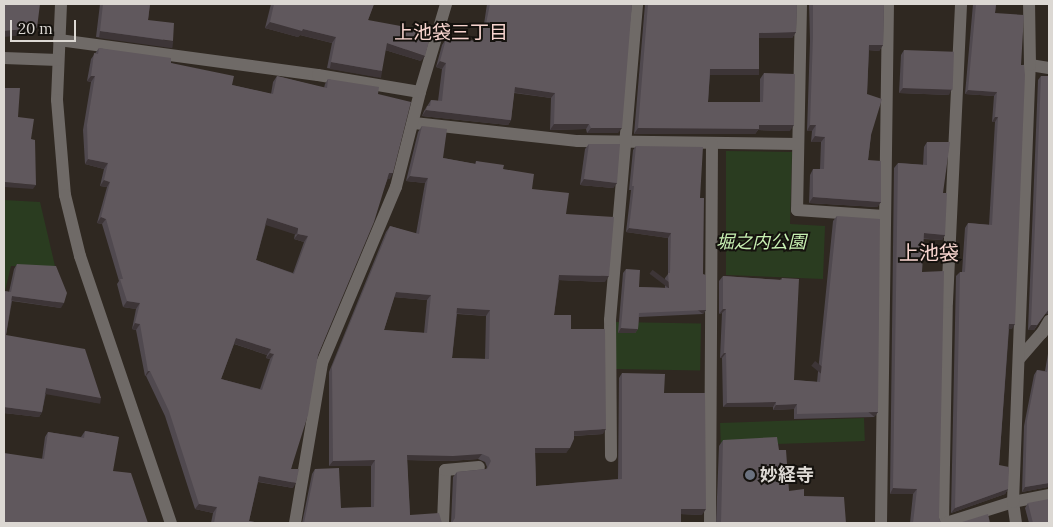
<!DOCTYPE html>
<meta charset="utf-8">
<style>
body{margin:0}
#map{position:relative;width:1053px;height:527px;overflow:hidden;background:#2f2821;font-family:Lora,"Noto Sans JP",serif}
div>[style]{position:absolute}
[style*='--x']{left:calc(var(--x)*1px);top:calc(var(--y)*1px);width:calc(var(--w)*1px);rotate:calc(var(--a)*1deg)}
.green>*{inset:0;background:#2a3c20;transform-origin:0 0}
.minor>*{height:12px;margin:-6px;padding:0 6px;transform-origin:6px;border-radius:6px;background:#6f6a67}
.wall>*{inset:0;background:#50494f}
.shaded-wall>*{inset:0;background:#3d3537;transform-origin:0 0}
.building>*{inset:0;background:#60585d;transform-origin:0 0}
.dots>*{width:14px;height:14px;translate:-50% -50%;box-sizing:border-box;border:2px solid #15120e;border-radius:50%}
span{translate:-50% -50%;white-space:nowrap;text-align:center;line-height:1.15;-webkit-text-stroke:4px #15120e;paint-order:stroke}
.park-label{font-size:18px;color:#c7f0b2;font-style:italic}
.poi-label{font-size:18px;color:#dcd8d3;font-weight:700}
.left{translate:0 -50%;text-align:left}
.neighbourhood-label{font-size:19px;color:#f7d4ce}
.quarter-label{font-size:20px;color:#f7d4ce}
.frame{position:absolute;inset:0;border:5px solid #dcd8d3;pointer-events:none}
.scale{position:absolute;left:10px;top:20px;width:66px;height:22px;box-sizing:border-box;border:2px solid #dcd8d3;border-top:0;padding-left:6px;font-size:15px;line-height:18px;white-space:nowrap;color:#dcd8d3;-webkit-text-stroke:4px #15120e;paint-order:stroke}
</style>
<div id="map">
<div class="green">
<i style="clip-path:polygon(726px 151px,792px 152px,790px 224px,825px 226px,823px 279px,726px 275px)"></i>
<i style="clip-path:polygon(4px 200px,40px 202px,55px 266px,11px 266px,5px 291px)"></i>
<i style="left:616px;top:322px;width:85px;height:47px;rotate:1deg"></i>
<i style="left:864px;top:418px;width:23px;height:144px;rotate:88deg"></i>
</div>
<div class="minor">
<i style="--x:61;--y:4;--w:96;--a:92.4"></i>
<i style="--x:57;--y:100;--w:95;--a:85.2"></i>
<i style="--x:65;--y:195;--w:63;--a:76.2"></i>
<i style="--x:80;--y:256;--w:282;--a:71.2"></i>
<i style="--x:801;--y:4;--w:206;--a:91.1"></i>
<i style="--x:797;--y:210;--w:87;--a:3.9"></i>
<i style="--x:59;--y:40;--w:261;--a:7.7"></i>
<i style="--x:318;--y:75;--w:103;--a:9.5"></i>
<i style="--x:4;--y:58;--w:54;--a:2.1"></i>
<i style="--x:1030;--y:65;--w:19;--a:9"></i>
<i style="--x:414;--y:123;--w:165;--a:6.3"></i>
<i style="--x:578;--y:141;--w:220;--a:0.8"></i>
<i style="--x:1019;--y:359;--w:35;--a:-49"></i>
<i style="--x:1042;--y:333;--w:14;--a:-60"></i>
<i style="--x:611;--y:456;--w:136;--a:-90.4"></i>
<i style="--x:610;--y:320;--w:317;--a:-85.1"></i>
<i style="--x:295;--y:523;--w:162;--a:-80.4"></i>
<i style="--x:322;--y:363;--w:191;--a:-67.2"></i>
<i style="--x:396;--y:187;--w:98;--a:-75.8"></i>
<i style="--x:420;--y:92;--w:92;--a:-73.5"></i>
<i style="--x:443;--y:523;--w:53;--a:-87.8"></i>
<i style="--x:445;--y:470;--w:34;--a:-5"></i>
<i style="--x:710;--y:523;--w:379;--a:-89.7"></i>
<i style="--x:881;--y:523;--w:519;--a:-89.23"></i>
<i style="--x:943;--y:523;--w:221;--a:-89"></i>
<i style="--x:947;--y:302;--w:298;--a:-87.3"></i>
<i style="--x:946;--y:523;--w:70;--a:-17.4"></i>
<i style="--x:1013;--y:502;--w:37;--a:-11"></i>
<i style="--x:1016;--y:523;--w:21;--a:-98"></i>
<i style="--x:1013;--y:502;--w:437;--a:-87.8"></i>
<i style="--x:1030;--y:65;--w:61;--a:-90.9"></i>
</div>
<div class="wall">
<i style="clip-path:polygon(100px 4px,150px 4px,148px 20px,169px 47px,96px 37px)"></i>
<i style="clip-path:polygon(271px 4px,374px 4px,368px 20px,421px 61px,385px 50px,378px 77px,327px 68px,332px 43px,300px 35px,298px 37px,265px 28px)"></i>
<i style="clip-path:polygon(487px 4px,632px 4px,618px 133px,587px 133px,586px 129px,550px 130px,551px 98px,514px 93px,511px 120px,508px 125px,422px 116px,424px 111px,431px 100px,438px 101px,442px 69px,436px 67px,442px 45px,446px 39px,478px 41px,480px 29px,484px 24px)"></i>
<i style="clip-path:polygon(645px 4px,797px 4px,796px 32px,792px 38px,759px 38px,759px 69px,756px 74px,710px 74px,708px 102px,760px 102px,760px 79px,764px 73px,790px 131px,758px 130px,755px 134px,634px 134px)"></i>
<i style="clip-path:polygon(809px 4px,884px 4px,883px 45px,879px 51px,869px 50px,867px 94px,871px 135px,868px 160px,881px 202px,877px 207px,809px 203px,810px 175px,813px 169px,820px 169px,821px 142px,811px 142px,812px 131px,807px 131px,810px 41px)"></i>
<i style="clip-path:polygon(973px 4px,996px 4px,995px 13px,1021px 65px,1012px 329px,1009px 329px,999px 465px,1008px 489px,1005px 494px,951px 513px,956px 276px,960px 272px,962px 272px,965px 228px,968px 223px,989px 225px,995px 122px,992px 122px,994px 96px,965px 94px)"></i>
<i style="clip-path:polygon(evenodd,99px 48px,171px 63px,232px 85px,271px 94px,273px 82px,277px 76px,324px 88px,325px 84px,328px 79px,378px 94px,390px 179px,388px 178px,318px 355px,291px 469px,293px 488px,258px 482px,249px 521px,260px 523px,211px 523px,213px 513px,195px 509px,165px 416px,146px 376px,145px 376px,136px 330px,132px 329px,136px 309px,123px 307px,117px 284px,119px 281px,102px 224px,97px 223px,107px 187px,100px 186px,104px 169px,85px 164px,83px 130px,91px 82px,87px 81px,91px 59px,99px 48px,266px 224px,295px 234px,294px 239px,304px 242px,293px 273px,256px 260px,266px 224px,99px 48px,234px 344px,267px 355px,266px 358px,270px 359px,260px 389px,221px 379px,234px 344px)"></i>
<i style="clip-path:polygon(904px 50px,949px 95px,899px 93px,901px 55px)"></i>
<i style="clip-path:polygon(1041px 76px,1049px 76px,1049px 314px,1045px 314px,1034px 330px,1028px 330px,1038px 80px)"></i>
<i style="clip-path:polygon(evenodd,422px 126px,443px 158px,475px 164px,476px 161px,503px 169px,566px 214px,605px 282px,559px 280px,554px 315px,571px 329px,603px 434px,574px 436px,566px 453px,535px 453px,536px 486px,618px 479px,619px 378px,622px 373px,664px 393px,702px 515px,681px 514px,681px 523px,451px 523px,453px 477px,457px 472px,486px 469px,487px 467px,485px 462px,478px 459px,449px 461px,407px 460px,410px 515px,442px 523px,302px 523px,312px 474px,315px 469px,341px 508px,371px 507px,371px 466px,329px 466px,329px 372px,386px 232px,390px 226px,416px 234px,425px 183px,406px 181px,418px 132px,422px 126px,394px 297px,427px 300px,424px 333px,384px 330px,394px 297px,422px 126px,457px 314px,486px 316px,485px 359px,452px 358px,457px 314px)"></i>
<i style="clip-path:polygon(927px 142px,943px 193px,945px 235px,942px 240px,923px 239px,922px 272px,939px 518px,941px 523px,910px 523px,913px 494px,890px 494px,894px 168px,898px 163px,923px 165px,924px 147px)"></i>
<i style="clip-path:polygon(589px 144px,617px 183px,613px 188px,580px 185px,585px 149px)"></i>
<i style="clip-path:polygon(636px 146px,700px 198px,703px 274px,706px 310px,703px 314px,639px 317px,638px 329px,635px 333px,618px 333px,623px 273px,626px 269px,639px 287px,665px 288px,665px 278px,668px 274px,668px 238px,626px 232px,631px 190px,629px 190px,633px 150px)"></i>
<i style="clip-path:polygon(837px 216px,878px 412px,874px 417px,794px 419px,794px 409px,773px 410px,773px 407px,723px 407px,722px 358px,720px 358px,722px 313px,719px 314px,719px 281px,723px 276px,780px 280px,782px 278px,794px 380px,817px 382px,833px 221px)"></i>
<i style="clip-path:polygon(17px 264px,61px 308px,12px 301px,6px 335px,101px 398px,98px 403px,46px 393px,42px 412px,39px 417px,4px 413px,4px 291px,9px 292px,14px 269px)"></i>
<i style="clip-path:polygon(1049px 348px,1049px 487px,1048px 487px,1022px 492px,1024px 426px,1034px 375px,1037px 370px,1045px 371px)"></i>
<i style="clip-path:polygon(85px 431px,119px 437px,4px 523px,42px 459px,45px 437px,48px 432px,81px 437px)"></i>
<i style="clip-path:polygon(723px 440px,779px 450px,789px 491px,804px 496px,846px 523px,716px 523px,719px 446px)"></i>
<i style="clip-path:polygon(1028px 503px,1049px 523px,1029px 523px,1025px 508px)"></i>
</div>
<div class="shaded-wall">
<i style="clip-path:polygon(270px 22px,303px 29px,336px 37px,332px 43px,300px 35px,298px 37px,265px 28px)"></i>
<i style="clip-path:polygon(37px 28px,33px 34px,4px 37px,4px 31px)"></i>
<i style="left:100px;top:31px;width:74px;height:7px;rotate:8deg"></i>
<i style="clip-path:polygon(796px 32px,792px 38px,755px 38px,759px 33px)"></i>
<i style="clip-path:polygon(387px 43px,425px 56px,421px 61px,382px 49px)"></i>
<i style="clip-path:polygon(869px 45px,883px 45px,879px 51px,865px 50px)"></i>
<i style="clip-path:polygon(440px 61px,446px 63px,442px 69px,436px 67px)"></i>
<i style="left:331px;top:62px;width:52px;height:7px;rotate:10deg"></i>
<i style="left:710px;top:69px;width:49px;height:6px"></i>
<i style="clip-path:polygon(91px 76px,95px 76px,91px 82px,87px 81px)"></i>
<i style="clip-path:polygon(515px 87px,555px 93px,551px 98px,511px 92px)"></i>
<i style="clip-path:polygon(903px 88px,952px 89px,949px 95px,899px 93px)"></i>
<i style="clip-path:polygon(968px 90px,997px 92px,994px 96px,965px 94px)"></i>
<i style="clip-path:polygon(426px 110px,511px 120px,508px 125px,422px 116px)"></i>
<i style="clip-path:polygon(995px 117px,998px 117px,995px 122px,992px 122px)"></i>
<i style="clip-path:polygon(554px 124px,589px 124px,586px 129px,550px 130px)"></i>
<i style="clip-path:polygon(759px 125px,794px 125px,790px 131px,758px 130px,755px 134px,634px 134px,638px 128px)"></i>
<i style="clip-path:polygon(810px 125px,816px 125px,812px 131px,807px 131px)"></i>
<i style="clip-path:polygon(591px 128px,622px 128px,618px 133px,587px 133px)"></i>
<i style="clip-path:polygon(815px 136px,825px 137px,821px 142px,811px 142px)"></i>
<i style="clip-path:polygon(88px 159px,108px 163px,104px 169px,85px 164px)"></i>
<i style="clip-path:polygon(389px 173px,393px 173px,390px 179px,386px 178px)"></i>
<i style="clip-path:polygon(410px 176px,428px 178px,425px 183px,406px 181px)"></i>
<i style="clip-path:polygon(584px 179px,617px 183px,613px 188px,580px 185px)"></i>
<i style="clip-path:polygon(104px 180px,110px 182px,107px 187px,100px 186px)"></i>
<i style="clip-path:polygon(4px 182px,36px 185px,33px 189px,4px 187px)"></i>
<i style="clip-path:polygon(813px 197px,881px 202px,877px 207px,809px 203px)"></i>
<i style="clip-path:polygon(101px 217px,106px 219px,102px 224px,97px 223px)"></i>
<i style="left:267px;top:218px;width:33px;height:7px;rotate:18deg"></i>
<i style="clip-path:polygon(629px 228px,671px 233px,668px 238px,626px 232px)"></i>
<i style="clip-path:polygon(924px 233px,945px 235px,942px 240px,920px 238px)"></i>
<i style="clip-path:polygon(298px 234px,308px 236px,304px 242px,294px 239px)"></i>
<i style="clip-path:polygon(559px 275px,609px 276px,605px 282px,556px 280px)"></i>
<i style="clip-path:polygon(396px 292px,431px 295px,427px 300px,392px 297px)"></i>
<i style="clip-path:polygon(12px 296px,64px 303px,61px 308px,9px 300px)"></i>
<i style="clip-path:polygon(127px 301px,140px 303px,136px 309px,123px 307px)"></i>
<i style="clip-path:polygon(457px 308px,490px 310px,486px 316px,453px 313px)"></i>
<i style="clip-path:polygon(723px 309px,726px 309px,722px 313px,719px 314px)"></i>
<i style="clip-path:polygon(1049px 309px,1049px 314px,1045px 314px)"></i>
<i style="left:706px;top:310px;width:5px;height:67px;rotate:127deg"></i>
<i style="clip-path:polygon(135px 323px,140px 324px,136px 330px,132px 329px)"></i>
<i style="clip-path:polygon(1009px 324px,1015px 324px,1012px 329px,1006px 329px)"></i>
<i style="clip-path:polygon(1031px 325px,1037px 325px,1034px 330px,1028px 330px)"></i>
<i style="clip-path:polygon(621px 328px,638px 329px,635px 333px,618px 333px)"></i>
<i style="clip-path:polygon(236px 338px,271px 349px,267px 355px,232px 343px)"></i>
<i style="clip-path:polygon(270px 353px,274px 354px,270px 359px,266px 358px)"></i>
<i style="clip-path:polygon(724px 353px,726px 353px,722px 358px,720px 358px)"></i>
<i style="clip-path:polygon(148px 371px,150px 371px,146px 376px,145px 376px)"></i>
<i style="left:46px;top:388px;width:56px;height:6px;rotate:10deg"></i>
<i style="clip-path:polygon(776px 402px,773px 407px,723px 407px,727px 403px)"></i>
<i style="clip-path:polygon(797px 404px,794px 409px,773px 410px,776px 405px)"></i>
<i style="clip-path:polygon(4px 407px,42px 412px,39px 417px,4px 413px)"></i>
<i style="left:878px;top:412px;width:6px;height:81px;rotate:129deg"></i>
<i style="clip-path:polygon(606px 429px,603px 434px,570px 436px,574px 431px)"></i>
<i style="clip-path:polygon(535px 448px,570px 448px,566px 453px,531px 453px)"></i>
<i style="clip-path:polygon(482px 454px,478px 459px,449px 461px,403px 460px,407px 455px)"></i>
<i style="clip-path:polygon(375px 460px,371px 466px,329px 466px,333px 461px)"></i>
<i style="clip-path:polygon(259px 476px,296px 483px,293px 488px,255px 481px)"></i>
<i style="clip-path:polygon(1049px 483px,1049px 487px,1048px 487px,1022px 492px,1025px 487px)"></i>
<i style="clip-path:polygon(893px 488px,917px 489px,913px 494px,890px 494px)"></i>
<i style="clip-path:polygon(1008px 489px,1005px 494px,951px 513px,955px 508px)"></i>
<i style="clip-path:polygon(199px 504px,217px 507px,213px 513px,195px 509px)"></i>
<i style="clip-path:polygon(681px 509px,706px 509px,702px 515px,678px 514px)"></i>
</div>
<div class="building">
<i style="clip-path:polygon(9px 4px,40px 4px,37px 28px,4px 31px,4px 5px)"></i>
<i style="clip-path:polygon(103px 4px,150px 4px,148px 20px,174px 23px,173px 41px,100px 31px)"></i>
<i style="clip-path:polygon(274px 4px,374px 4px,368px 20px,406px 27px,431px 34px,425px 56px,387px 43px,382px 71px,331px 62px,336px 37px,303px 29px,302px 31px,270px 22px)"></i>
<i style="clip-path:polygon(490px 4px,632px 4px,622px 128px,591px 128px,589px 124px,554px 124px,555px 93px,515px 87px,511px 120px,426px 110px,427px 106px,430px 106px,431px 100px,442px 101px,446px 63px,440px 61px,446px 39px,480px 41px,484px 24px,486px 24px)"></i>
<i style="clip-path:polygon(648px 4px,797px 4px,796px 32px,759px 33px,759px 69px,710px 69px,708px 102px,763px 102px,764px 73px,795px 74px,794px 125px,759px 125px,759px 129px,638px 128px)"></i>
<i style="clip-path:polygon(813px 4px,884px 4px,883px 45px,869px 45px,867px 94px,882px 99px,871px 135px,868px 160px,881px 161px,881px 202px,813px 197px,813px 169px,824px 169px,825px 137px,815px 136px,816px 125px,810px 125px,813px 36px)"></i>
<i style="clip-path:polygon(976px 4px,996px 4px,995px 13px,1024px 15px,1021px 65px,1024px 65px,1025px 75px,1015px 324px,1009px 324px,999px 465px,1009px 467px,1008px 489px,955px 508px,960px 272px,965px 272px,968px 223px,992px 225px,998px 117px,995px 117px,997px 92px,968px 90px)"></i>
<i style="clip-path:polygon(evenodd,99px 48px,171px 58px,171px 63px,234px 76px,232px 85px,273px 94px,277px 76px,327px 88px,328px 79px,379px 87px,378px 94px,411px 102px,393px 173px,389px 173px,374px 222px,318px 355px,308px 415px,291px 469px,299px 469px,296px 483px,259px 476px,249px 521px,260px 523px,214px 523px,217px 507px,199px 504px,169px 411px,150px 371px,148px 371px,140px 324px,135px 323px,140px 303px,127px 301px,120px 279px,123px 279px,106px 219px,101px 217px,110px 182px,104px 180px,108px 163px,88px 159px,87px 125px,95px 76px,91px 76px,94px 53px,98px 54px,99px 48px,267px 218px,298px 228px,298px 234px,308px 236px,294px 274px,256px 260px,267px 218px,99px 48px,236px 338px,271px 349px,270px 353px,274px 354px,262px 390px,221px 379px,236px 338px)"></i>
<i style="left:904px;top:50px;width:50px;height:38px;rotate:2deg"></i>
<i style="clip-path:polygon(1041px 76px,1049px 76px,1049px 309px,1037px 325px,1031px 325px)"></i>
<i style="clip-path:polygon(4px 88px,20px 88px,18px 117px,34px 119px,31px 139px,35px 140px,36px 185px,4px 182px)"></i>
<i style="clip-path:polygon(evenodd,422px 126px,447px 129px,443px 158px,476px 164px,476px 161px,504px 165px,503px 169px,534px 174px,532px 189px,569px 193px,566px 214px,614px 217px,609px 276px,559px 275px,554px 315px,571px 315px,571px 329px,605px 329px,606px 429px,574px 431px,574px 439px,570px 448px,535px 448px,536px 486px,622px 479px,622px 373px,665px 374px,664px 393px,705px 393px,706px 509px,681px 509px,681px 523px,452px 523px,455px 518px,457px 472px,487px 469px,491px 461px,489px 457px,482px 454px,453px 456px,407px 455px,410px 515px,439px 513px,442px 523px,304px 523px,315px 469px,339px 468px,341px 508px,374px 507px,375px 460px,333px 461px,332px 367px,390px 226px,419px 234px,428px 178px,410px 176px,422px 126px,396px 292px,431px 295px,427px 333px,384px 330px,396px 292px,422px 126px,457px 308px,490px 310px,489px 359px,452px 358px,457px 308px)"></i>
<i style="clip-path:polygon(927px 142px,950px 142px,943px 193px,947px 193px,945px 235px,924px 233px,922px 272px,944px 271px,939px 518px,941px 523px,913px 523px,917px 489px,893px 488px,898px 163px,927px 165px)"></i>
<i style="clip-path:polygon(589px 144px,620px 144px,617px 183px,584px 179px)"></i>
<i style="clip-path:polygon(636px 146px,703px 147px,700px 198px,704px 198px,703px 274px,706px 275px,706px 310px,639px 313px,638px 329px,621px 328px,626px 269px,640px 270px,639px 287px,669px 288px,668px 273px,670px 273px,671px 233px,629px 228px,634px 186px,632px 186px)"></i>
<i style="clip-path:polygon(837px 216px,880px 219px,878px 412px,797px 414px,797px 404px,776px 405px,776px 402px,727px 403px,726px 353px,724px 353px,726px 309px,723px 309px,723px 276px,782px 280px,782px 278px,799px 279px,794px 380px,820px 382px)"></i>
<i style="clip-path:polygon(17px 264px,56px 266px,67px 293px,64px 303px,12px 296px,6px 335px,85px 349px,101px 398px,46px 388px,42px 412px,4px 407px,4px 291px,11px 292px)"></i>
<i style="clip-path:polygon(1049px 361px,1049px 483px,1025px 487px,1027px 421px,1037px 370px,1047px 372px)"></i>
<i style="clip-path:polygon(85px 431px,119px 437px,113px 471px,131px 473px,148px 523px,4px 523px,4px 453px,44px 459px,48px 432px,84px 438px)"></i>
<i style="clip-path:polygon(777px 437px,779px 450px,786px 450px,789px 491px,804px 489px,804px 496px,844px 497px,846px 523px,721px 523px,723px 440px)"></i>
<i style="clip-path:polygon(1049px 499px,1049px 523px,1033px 523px,1028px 503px)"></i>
<i style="clip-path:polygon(988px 514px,990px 523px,959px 523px)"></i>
</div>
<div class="dots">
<i style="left:750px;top:475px;background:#6b7280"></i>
</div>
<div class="park-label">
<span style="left:761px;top:242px">堀之内公園</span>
</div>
<div class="poi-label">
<span class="left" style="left:760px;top:475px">妙経寺</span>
</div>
<div class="neighbourhood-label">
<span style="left:451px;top:33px">上池袋三丁目</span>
</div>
<div class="quarter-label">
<span style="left:929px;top:252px">上池袋</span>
</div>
<div class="frame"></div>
<div class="scale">20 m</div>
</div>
